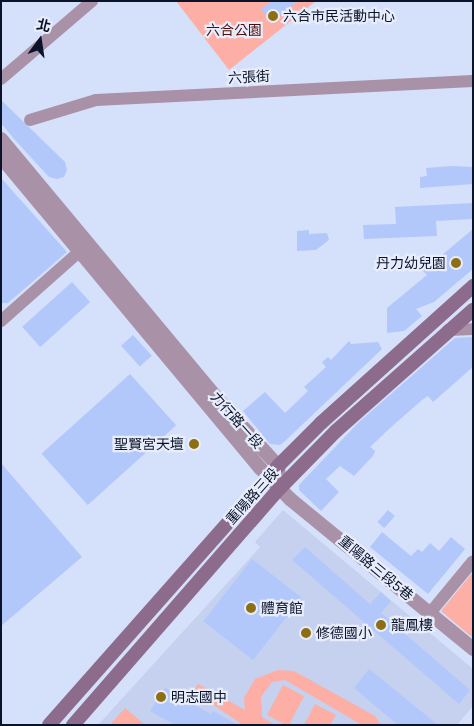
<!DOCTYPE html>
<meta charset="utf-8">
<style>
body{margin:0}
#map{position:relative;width:474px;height:726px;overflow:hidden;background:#d5e0fa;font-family:Helvetica,"Noto Sans TC",sans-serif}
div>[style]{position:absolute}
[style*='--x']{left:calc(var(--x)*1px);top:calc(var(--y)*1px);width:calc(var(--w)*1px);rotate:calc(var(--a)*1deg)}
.built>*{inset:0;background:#c5d1ee}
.green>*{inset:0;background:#fdaea5;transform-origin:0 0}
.building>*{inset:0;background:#b2c7fa;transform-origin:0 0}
.minor>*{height:12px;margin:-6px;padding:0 6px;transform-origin:6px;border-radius:6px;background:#a991a8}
.tertiary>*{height:14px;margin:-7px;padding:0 7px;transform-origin:7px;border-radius:7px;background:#a991a8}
.secondary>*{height:14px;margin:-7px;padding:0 7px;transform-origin:7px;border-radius:7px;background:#8d6b8c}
.dots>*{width:14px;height:14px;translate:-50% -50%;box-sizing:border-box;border:2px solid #e8edfb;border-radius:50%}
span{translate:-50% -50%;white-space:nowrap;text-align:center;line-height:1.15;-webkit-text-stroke:4.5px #e8edfb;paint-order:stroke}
.poi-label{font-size:14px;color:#0b1329}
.left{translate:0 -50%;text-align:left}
.right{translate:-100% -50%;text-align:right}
.park-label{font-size:14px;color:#4d0f0d}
.street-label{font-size:14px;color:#0b1329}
.frame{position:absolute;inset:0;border:2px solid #0b1329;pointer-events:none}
.north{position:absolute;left:15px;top:15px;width:50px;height:50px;-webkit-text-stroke:4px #e8edfb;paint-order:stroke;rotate:14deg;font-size:14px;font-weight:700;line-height:20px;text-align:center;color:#0b1329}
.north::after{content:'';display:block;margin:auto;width:18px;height:22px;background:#0b1329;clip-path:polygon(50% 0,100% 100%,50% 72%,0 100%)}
</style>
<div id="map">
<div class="built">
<i style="clip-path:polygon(283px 510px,473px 669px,473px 706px,457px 725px,98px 725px,260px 547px,255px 542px)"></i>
</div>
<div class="green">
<i style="clip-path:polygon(176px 1px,316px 1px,229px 70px)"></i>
<i style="clip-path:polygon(473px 572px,473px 638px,441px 611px)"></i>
<i style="clip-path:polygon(278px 670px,294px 671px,375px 716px,381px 725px,362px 725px,285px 680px,272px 682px,261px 697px,262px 717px,275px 725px,243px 725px,193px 691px,198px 684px,245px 710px,244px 698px,255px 679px)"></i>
<i style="left:283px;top:685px;width:24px;height:34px;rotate:28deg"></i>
<i style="clip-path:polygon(315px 704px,336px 715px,330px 725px,304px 725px)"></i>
<i style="clip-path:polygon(125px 708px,145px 725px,110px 725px)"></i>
</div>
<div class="building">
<i style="clip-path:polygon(272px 1px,298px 1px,271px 22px,261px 9px)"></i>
<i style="clip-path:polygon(1px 100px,65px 162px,67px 170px,64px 177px,57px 179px,49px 177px,15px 140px,1px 123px)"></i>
<i style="clip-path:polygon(451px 166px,473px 167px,473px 184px,420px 188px,420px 177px,427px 176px,426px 168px)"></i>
<i style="clip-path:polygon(1px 178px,67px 252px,8px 303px,1px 303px)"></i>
<i style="clip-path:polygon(473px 203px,473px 219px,436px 221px,437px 236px,364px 239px,363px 225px,396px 224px,395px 207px)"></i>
<i style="clip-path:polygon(473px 229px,473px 269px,434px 302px,416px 309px,422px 316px,404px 331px,387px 333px,387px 308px,427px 275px,423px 271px)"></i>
<i style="clip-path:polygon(309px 230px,309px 234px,327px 233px,329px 240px,316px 250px,297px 251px,297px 231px)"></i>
<i style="left:72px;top:282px;width:27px;height:67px;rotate:48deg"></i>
<i style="left:133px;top:335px;width:28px;height:16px;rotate:48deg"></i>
<i style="clip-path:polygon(473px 337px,473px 367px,433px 402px,428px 396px,422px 400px,389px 429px,370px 447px,375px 451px,373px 456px,354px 476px,340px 466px,326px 479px,339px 492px,321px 511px,299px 490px,299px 485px,359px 422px,455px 338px)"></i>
<i style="clip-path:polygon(349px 341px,351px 344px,378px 342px,382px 349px,285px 441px,280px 445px,270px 444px,243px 411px,265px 392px,285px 413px,308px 391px,304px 387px,326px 367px,322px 362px,328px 357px,331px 360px)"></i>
<i style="left:130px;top:374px;width:69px;height:119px;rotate:48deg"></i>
<i style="clip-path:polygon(1px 463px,82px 557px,1px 626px)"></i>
<i style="left:388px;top:510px;width:9px;height:16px;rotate:41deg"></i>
<i style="clip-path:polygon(382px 532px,411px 556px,418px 549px,422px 552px,430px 543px,439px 551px,451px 537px,465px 549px,428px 594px,370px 547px)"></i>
<i style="clip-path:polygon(305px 547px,370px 604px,381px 592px,391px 601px,381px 613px,470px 690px,459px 704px,292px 560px)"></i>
<i style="left:252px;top:559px;width:63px;height:79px;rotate:38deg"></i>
<i style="clip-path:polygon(369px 669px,438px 725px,398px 725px,354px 688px)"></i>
<i style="clip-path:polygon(165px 688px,211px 714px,213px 711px,238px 725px,175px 725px,150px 711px)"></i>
</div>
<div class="minor">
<i style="--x:1;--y:79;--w:120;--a:-40.6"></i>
<i style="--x:30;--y:120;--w:69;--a:-16.9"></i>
<i style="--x:96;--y:100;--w:377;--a:-2.9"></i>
<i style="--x:1;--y:321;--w:104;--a:-41.5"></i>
<i style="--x:448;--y:330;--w:25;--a:-2"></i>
<i style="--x:430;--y:613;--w:67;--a:-50.4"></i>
</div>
<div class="tertiary">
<i style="--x:1;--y:139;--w:342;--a:50.2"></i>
<i style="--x:220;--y:402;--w:86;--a:47.8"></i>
<i style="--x:278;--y:466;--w:12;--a:85"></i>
<i style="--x:1;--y:157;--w:405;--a:50.2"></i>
<i style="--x:260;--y:468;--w:43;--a:45.9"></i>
<i style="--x:290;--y:499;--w:237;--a:39.3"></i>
</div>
<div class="secondary">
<i style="--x:49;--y:725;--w:346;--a:-48.5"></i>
<i style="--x:278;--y:466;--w:61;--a:-45"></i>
<i style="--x:321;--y:423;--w:205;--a:-42"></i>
<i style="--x:73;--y:725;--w:315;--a:-48.9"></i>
<i style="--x:280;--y:488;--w:80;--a:-45.5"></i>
<i style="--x:336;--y:431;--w:183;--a:-41.5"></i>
</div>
<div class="dots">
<i style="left:273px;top:16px;background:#8e6e12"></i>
<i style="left:456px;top:263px;background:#8e6e12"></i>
<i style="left:194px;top:444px;background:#8e6e12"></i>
<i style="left:251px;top:608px;background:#8e6e12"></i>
<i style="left:381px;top:625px;background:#8e6e12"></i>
<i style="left:306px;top:633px;background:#8e6e12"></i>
<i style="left:161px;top:697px;background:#8e6e12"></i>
</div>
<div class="poi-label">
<span class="left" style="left:283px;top:16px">六合市民活動中心</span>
<span class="right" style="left:446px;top:263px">丹力幼兒園</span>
<span class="right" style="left:184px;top:444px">聖賢宮天壇</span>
<span class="left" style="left:261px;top:608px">體育館</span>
<span class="left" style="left:391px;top:625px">龍鳳樓</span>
<span class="left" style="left:316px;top:633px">修德國小</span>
<span class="left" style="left:171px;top:697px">明志國中</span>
</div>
<div class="park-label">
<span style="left:234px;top:30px">六合公園</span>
</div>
<div class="street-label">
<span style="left:249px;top:77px;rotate:-3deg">六張街</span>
<span style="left:237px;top:420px;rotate:48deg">力行路一段</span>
<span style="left:252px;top:496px;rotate:-48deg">重陽路三段</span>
<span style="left:376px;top:568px;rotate:40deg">重陽路三段5巷</span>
</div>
<div class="frame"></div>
<div class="north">北</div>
</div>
